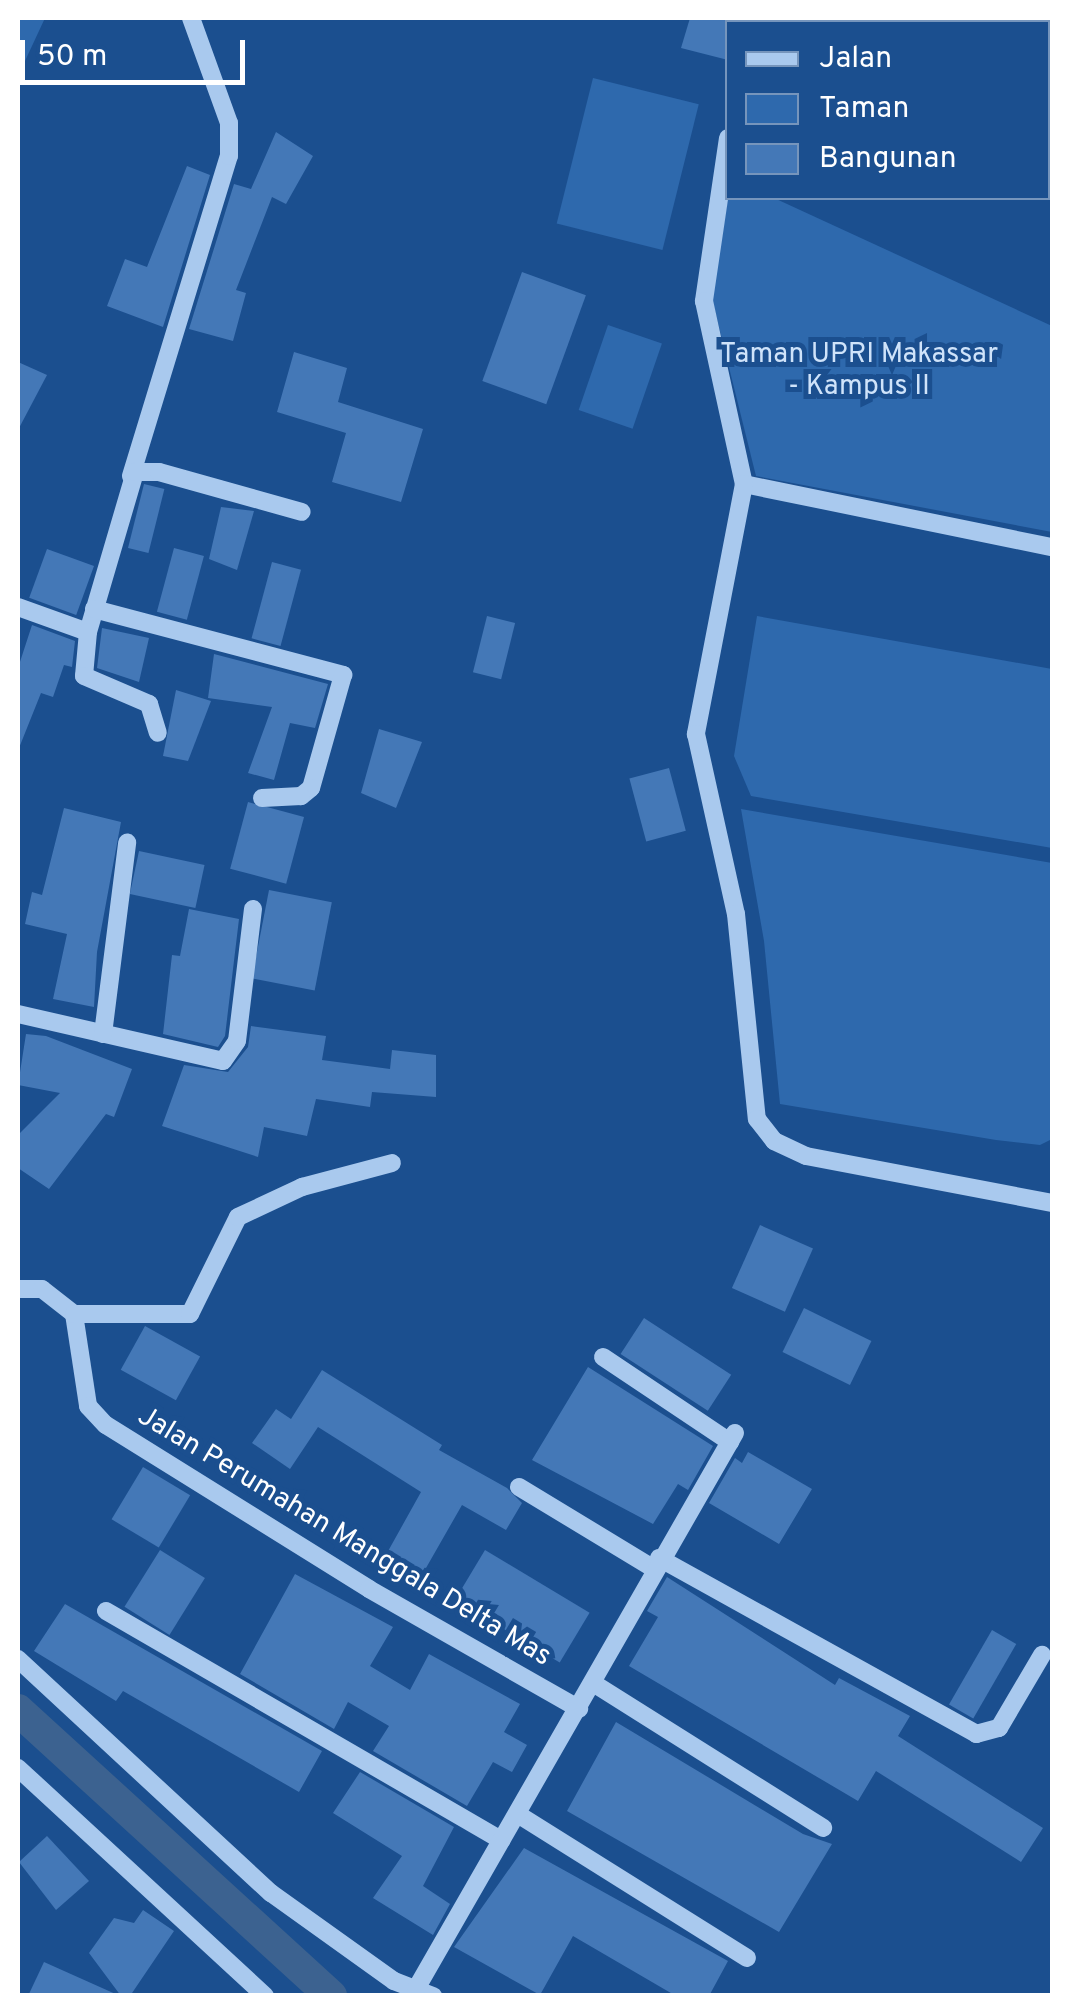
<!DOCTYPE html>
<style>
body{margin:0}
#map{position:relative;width:1070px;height:2013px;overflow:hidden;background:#1b4f8f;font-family:Overpass,sans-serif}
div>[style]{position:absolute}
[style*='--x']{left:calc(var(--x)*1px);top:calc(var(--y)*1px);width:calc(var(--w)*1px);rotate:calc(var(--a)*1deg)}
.green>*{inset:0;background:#2e69ad;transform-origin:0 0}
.canal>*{height:32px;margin:-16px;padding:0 16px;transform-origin:16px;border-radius:16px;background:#3c6290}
.building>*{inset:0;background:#4478b7;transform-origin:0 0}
.minor>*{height:18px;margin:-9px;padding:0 9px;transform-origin:9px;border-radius:9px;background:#a9c9ee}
span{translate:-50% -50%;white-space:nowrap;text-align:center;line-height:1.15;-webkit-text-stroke:10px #1b4f8f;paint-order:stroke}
.park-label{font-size:28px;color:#cfe3fa}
.street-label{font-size:28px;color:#fff}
.frame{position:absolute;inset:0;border:20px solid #fff;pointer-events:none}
.legend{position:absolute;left:725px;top:20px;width:325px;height:180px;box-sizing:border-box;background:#1b4f8f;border:2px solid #7695bc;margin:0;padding:12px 18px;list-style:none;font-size:30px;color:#fff}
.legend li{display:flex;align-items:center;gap:20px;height:50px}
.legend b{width:50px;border:2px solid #7695bc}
.scale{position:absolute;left:20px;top:40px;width:225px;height:45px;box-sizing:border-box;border:5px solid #fff;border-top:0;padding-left:12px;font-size:30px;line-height:35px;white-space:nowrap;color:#fff;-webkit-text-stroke:8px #1b4f8f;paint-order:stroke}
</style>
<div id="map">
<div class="green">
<i style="clip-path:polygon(18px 18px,45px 18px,18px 76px)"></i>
<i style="left:593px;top:78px;width:109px;height:150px;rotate:14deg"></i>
<i style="clip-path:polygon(728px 198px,774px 198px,1052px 326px,1052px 532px,756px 476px,712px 299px)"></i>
<i style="left:608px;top:325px;width:57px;height:90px;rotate:19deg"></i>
<i style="clip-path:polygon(757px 616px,1052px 669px,1052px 848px,751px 796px,734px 756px)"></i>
<i style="clip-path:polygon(741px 809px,1052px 863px,1052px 1139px,1040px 1145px,996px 1140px,780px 1104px,764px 941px)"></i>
</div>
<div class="canal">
<i style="--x:18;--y:1710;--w:424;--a:42.4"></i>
</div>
<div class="building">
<i style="clip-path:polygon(690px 18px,728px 18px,728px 60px,681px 48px)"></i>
<i style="clip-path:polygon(276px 132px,313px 156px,286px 204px,272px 197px,236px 290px,246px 293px,233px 341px,189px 329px,234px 184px,251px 189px)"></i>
<i style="clip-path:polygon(187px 166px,210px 175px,163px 327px,107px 306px,125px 259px,147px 267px)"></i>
<i style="left:522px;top:272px;width:68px;height:116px;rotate:20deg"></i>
<i style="clip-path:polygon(294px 352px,347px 368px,338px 402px,423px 429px,401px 502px,332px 482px,346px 433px,277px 412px)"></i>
<i style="clip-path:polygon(18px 362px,47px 375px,18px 430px)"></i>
<i style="left:144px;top:484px;width:21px;height:66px;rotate:14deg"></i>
<i style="clip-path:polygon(221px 507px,254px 511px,237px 570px,209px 559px)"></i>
<i style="left:174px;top:548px;width:31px;height:66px;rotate:15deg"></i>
<i style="left:47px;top:549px;width:50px;height:52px;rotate:20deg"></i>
<i style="left:272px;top:562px;width:30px;height:79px;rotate:15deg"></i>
<i style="left:487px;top:616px;width:29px;height:58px;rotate:14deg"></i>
<i style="clip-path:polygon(32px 625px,75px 641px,72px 667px,64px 665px,53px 697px,41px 693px,19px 748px,18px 668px)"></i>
<i style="clip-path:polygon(102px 628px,149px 638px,139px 682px,97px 668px)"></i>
<i style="clip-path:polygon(214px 654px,328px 684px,315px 728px,290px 723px,274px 780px,248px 773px,272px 707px,208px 698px)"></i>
<i style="clip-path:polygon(176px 690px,211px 701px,188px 761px,163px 756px)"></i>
<i style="clip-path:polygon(379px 729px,422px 742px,396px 808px,361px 793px)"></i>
<i style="left:669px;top:768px;width:65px;height:41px;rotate:75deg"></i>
<i style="left:248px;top:802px;width:58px;height:69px;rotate:15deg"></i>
<i style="clip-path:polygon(64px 808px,121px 822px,97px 952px,94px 1007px,53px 999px,67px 934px,25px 924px,32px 892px,42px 895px)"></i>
<i style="left:139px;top:851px;width:67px;height:44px;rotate:12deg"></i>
<i style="left:269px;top:890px;width:64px;height:90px;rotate:11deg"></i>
<i style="clip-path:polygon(189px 909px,239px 919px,225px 1036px,218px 1047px,163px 1034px,172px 955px,180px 956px)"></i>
<i style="clip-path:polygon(251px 1026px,326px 1036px,322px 1060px,390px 1069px,392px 1050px,436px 1055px,436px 1097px,372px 1092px,370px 1107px,316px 1099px,307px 1136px,264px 1127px,258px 1157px,162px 1126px,184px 1065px,228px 1072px,248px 1047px)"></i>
<i style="clip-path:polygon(26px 1034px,46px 1036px,132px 1069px,114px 1117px,106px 1114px,49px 1189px,18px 1168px,18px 1135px,60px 1093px,18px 1085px)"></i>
<i style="left:760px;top:1225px;width:58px;height:69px;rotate:24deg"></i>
<i style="left:804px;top:1308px;width:75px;height:49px;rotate:26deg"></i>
<i style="left:644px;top:1318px;width:104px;height:43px;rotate:33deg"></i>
<i style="left:145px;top:1326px;width:63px;height:50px;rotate:29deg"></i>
<i style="clip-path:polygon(588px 1367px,713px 1446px,688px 1490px,678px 1484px,653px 1524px,532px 1460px)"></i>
<i style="clip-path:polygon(322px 1370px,442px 1445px,439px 1450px,507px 1488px,522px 1503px,506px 1530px,462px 1505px,418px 1582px,382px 1562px,421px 1492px,318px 1427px,290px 1469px,252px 1443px,276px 1409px,291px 1419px)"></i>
<i style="clip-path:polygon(748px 1452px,812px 1489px,779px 1544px,709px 1503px,735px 1458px,742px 1463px)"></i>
<i style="left:143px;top:1467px;width:55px;height:61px;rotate:31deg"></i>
<i style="left:160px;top:1550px;width:53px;height:67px;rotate:32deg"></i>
<i style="left:485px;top:1550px;width:122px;height:58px;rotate:31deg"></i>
<i style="clip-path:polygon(295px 1574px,393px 1627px,370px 1666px,410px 1690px,429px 1654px,520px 1704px,504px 1732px,527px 1745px,512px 1772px,493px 1762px,467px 1806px,373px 1751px,389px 1726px,348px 1702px,334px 1729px,240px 1674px)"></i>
<i style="clip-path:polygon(667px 1577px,835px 1685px,839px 1678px,910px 1716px,898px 1736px,1043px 1828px,1021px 1862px,876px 1771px,858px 1801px,629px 1666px,658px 1617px,647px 1611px)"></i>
<i style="clip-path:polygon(65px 1604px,322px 1751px,299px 1792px,123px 1691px,116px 1701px,34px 1651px)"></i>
<i style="left:992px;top:1630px;width:28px;height:86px;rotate:30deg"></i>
<i style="clip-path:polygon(616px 1722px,803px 1834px,832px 1844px,779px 1932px,567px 1811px)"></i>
<i style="clip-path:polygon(360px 1772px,454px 1827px,423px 1886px,450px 1904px,433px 1935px,373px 1898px,402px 1856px,333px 1813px)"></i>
<i style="clip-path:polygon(47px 1836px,89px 1881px,56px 1910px,19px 1862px)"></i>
<i style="clip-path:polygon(524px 1848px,728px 1961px,709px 1996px,676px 1996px,573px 1936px,540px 1995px,454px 1947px)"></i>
<i style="clip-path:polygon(143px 1910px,174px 1931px,130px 1996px,121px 1996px,89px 1953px,114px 1918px,134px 1923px)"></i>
<i style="clip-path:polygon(44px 1962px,120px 1996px,28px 1996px)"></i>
</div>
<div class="minor">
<i style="--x:1020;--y:18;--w:12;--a:20"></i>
<i style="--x:764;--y:22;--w:4;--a:-63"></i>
<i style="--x:1048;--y:30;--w:4;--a:27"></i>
<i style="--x:728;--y:138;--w:165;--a:98.4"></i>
<i style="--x:704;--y:301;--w:187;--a:77.7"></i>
<i style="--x:744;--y:484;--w:314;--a:11.6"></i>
<i style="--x:131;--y:476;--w:335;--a:-73"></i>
<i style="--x:229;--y:156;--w:33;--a:-90"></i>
<i style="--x:229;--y:123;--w:112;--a:-109.9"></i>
<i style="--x:744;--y:484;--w:255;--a:100.9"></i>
<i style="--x:696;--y:734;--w:184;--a:77.5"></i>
<i style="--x:736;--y:914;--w:206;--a:84.2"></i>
<i style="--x:757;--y:1119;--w:28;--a:52"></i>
<i style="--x:774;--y:1141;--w:35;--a:25"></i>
<i style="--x:806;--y:1156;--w:250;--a:10.8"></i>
<i style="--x:18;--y:607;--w:74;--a:19.7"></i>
<i style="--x:88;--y:632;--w:167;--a:-73.6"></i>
<i style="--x:135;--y:472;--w:24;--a:0"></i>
<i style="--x:159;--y:472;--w:148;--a:15.6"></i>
<i style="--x:94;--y:609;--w:258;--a:14.8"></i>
<i style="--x:343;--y:675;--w:117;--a:105.8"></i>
<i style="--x:311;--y:788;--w:13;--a:141"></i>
<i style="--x:301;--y:796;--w:39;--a:177"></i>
<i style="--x:88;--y:632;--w:44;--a:95.2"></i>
<i style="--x:84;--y:676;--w:71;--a:23.3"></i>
<i style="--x:149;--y:704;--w:30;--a:73"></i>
<i style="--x:18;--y:1014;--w:210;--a:12.9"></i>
<i style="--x:223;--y:1061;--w:24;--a:-55"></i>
<i style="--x:237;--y:1041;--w:133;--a:-83.1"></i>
<i style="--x:103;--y:1034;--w:193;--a:-82.8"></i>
<i style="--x:18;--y:1289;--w:24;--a:0"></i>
<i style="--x:42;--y:1289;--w:41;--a:38"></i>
<i style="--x:74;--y:1314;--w:93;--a:81.3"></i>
<i style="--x:88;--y:1406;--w:26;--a:47"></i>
<i style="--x:106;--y:1425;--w:310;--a:31.9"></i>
<i style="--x:369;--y:1589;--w:242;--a:29.7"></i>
<i style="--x:74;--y:1314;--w:116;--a:0"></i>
<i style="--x:190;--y:1314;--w:108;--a:-63.7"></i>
<i style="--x:238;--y:1217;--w:71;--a:-25.1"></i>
<i style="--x:302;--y:1187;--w:93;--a:-14.9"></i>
<i style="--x:603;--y:1357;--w:153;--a:33.8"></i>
<i style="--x:519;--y:1487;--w:157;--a:31.2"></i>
<i style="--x:659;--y:1558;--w:363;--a:29"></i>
<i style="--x:976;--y:1734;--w:24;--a:-15"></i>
<i style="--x:999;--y:1728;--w:85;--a:-59.5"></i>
<i style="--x:106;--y:1611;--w:457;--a:30.1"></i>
<i style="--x:18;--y:1659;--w:345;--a:42.8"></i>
<i style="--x:271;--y:1893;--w:151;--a:35.6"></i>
<i style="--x:394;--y:1981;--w:42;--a:21"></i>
<i style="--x:593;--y:1683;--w:272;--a:32.2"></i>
<i style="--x:18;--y:1768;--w:336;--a:42.7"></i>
<i style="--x:519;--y:1815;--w:269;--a:32.1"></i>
<i style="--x:416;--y:1989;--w:641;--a:-60.16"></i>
</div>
<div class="park-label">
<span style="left:859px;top:371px">Taman UPRI Makassar<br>- Kampus II</span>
</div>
<div class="street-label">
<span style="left:344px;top:1537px;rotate:31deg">Jalan Perumahan Manggala Delta Mas</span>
</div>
<div class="frame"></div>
<ul class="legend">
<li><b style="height:12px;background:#a9c9ee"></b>Jalan</li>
<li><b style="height:28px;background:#2e69ad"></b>Taman</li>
<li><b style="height:28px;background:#4478b7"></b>Bangunan</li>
</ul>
<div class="scale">50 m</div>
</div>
